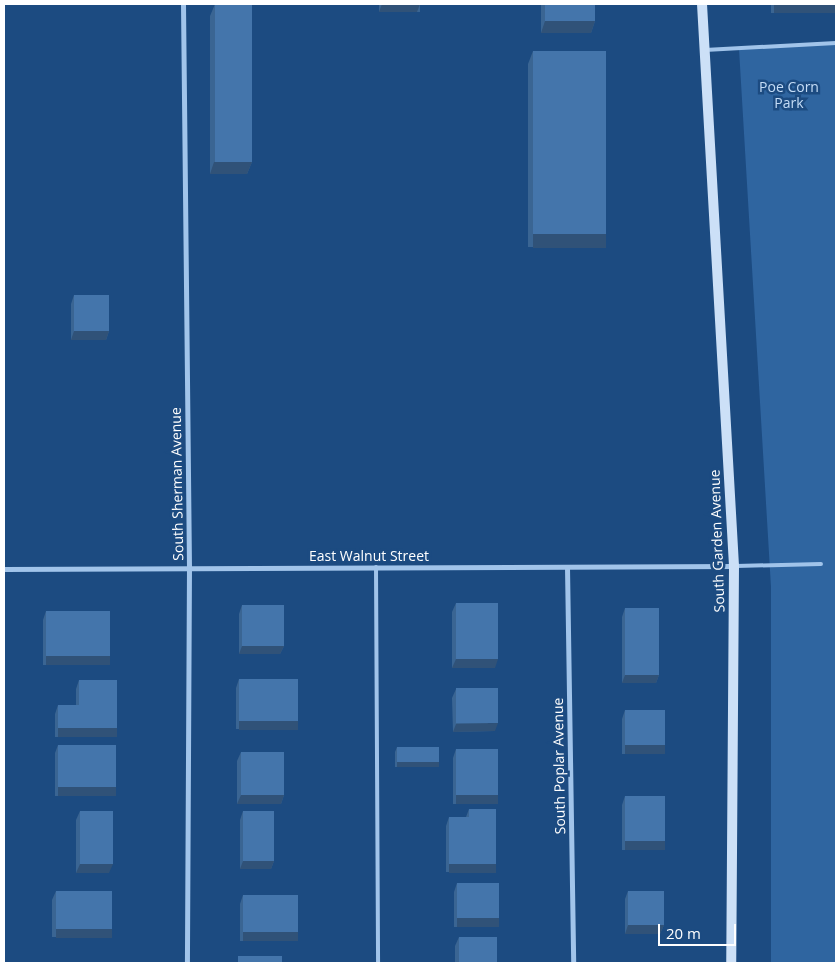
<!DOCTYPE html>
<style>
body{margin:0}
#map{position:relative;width:840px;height:967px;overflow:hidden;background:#1c4b81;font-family:"Open Sans",sans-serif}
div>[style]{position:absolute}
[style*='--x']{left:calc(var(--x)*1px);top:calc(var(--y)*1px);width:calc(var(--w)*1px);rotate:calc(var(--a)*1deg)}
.green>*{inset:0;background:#2f65a0}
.lane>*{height:4px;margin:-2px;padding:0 2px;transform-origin:2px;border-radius:2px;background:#a1c4ea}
.street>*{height:5px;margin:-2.5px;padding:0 2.5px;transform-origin:2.5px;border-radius:2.5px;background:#a1c4ea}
.secondary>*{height:10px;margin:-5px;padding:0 5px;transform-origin:5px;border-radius:5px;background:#cce0f7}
.wall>*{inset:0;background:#3a6593;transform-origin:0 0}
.shaded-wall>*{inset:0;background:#305278;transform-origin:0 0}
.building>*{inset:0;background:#4475ab;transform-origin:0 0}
span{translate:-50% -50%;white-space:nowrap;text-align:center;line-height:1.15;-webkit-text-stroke:5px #1c4b81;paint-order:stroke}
.park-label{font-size:14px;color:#c5ddf7}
.street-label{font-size:14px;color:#fff}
.frame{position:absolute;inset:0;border:5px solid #fff;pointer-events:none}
.scale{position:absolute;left:658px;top:924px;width:78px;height:22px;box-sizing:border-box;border:2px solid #fff;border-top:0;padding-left:6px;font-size:15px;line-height:18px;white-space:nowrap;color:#fff;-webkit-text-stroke:4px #1c4b81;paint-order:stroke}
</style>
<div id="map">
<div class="green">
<i style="clip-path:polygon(836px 43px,836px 963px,771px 963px,771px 587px,739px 49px)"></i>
</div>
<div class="lane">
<i style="--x:705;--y:50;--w:131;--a:-3.1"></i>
<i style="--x:736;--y:566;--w:85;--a:-1.3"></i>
<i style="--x:376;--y:567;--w:396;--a:89.7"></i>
</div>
<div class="street">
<i style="--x:183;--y:4;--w:563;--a:89.39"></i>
<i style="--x:189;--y:567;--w:396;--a:90.3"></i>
<i style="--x:567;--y:567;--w:396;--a:89.1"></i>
<i style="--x:4;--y:569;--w:730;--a:-0.24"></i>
</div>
<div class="secondary">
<i style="--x:702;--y:4;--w:563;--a:86.74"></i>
<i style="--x:734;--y:566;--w:397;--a:90.4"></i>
</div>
<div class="wall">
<i style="clip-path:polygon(215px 4px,252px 162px,247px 174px,210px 174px,210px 16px)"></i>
<i style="left:379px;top:4px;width:41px;height:8px"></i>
<i style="clip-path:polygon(541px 4px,595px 4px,595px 21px,591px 33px,541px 33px)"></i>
<i style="left:771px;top:4px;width:65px;height:9px"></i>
<i style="clip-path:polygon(533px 51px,606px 234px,602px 247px,528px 247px,528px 64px)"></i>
<i style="clip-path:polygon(74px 295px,109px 331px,106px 340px,71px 340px,71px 304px)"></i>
<i style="clip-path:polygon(456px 603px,495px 668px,452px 668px,452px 612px)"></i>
<i style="clip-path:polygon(242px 605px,284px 646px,280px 654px,239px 654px,239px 614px)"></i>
<i style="clip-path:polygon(625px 608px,659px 675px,656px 683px,622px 683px,622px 617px)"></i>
<i style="clip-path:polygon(46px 611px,107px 665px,43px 665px,43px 620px)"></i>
<i style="clip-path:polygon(239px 679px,298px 721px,294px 729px,236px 729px,236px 688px)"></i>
<i style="clip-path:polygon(79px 680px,114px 737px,55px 737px,55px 714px,58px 705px,76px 705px,76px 689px)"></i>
<i style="clip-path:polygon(456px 689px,495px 731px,453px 732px,452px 698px)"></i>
<i style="clip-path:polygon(625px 710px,665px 745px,662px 754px,622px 754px,622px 719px)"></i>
<i style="clip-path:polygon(58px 745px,112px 796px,55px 796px,55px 753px)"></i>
<i style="clip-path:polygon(397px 747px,438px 767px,395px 767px,395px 752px)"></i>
<i style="clip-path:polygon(456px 749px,495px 804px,453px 804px,453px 758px)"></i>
<i style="clip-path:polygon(241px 752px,284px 795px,281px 804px,237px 804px,237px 761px)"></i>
<i style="clip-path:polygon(625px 796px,665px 841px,662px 850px,622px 850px,622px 805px)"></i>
<i style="clip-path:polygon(469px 809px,493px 872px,446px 872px,446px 826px,449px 817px,466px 817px)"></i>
<i style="clip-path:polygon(80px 811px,109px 873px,76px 873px,76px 820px)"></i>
<i style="clip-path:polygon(243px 811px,274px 861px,271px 869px,240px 869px,240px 820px)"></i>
<i style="clip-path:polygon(457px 883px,496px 927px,454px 927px,454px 892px)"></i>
<i style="clip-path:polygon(56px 891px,109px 937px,52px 937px,52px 900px)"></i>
<i style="clip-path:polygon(628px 891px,664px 925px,660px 934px,625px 934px,625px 899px)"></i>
<i style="clip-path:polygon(243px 895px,298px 932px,295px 941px,240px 941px,240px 904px)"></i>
<i style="clip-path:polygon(459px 937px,497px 963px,455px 963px,455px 946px)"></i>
</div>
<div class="shaded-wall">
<i style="clip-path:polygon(382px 4px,420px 4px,417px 12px,379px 12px)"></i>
<i style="left:774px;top:4px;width:62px;height:9px"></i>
<i style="clip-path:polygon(545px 21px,595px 21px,591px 33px,541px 33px)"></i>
<i style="clip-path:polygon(214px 162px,252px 162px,247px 174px,210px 174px)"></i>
<i style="left:533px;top:234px;width:73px;height:14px"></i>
<i style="clip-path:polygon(74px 331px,109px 331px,106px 340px,71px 340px)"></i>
<i style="clip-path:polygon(242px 646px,284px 646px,280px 654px,239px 654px)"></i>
<i style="left:46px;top:656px;width:64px;height:9px"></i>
<i style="clip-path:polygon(456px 659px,498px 659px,495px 668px,452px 668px)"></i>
<i style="clip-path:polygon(625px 675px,659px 675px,656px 683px,622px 683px)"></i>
<i style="left:239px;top:721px;width:59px;height:9px"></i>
<i style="clip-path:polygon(498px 723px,495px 731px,453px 732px,456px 724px)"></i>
<i style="left:58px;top:728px;width:59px;height:9px"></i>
<i style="left:625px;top:745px;width:40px;height:9px"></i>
<i style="left:397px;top:762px;width:42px;height:5px"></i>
<i style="left:58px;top:787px;width:58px;height:9px"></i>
<i style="clip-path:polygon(241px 795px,284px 795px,281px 804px,237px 804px)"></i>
<i style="left:456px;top:795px;width:42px;height:9px"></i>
<i style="left:625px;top:841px;width:40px;height:9px"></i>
<i style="clip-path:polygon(243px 861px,274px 861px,271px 869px,240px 869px)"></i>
<i style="clip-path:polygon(80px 864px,113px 864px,109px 873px,76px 873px)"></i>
<i style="left:449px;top:864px;width:47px;height:9px"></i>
<i style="left:457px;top:918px;width:42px;height:9px"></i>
<i style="clip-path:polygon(628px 925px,664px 925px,660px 934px,625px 934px)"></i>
<i style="left:56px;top:929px;width:56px;height:9px"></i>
<i style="left:243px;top:932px;width:55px;height:9px"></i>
</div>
<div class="building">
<i style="left:215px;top:4px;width:37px;height:158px"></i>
<i style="left:545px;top:4px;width:50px;height:17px"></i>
<i style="left:533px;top:51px;width:73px;height:183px"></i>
<i style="left:74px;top:295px;width:35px;height:36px"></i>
<i style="left:456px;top:603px;width:42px;height:56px"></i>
<i style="left:242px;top:605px;width:42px;height:41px"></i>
<i style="left:625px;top:608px;width:34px;height:67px"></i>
<i style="left:46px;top:611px;width:64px;height:45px"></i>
<i style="left:239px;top:679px;width:59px;height:42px"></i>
<i style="clip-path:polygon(79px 680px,117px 680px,117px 728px,58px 728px,58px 705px,79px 705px)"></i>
<i style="left:498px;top:688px;width:35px;height:42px;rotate:90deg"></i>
<i style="left:625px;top:710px;width:40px;height:35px"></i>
<i style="left:58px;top:745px;width:58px;height:42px"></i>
<i style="left:397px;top:747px;width:42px;height:15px"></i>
<i style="left:456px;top:749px;width:42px;height:46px"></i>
<i style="left:241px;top:752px;width:43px;height:43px"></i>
<i style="left:625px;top:796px;width:40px;height:45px"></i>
<i style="clip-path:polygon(469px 809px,496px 809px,496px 864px,449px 864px,449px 817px,469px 817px)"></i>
<i style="left:80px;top:811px;width:33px;height:53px"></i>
<i style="left:243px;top:811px;width:31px;height:50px"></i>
<i style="left:457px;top:883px;width:42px;height:35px"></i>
<i style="left:56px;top:891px;width:56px;height:38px"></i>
<i style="left:628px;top:891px;width:36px;height:34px"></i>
<i style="left:243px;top:895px;width:55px;height:37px"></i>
<i style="left:459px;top:937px;width:38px;height:26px"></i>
<i style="left:238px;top:956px;width:44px;height:7px"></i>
</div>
<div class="park-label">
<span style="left:789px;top:95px">Poe Corn<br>Park</span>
</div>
<div class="street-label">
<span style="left:177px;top:484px;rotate:-91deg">South Sherman Avenue</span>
<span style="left:717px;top:541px;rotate:-92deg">South Garden Avenue</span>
<span style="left:369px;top:556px">East Walnut Street</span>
<span style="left:559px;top:766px;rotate:-91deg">South Poplar Avenue</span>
</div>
<div class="frame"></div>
<div class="scale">20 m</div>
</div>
